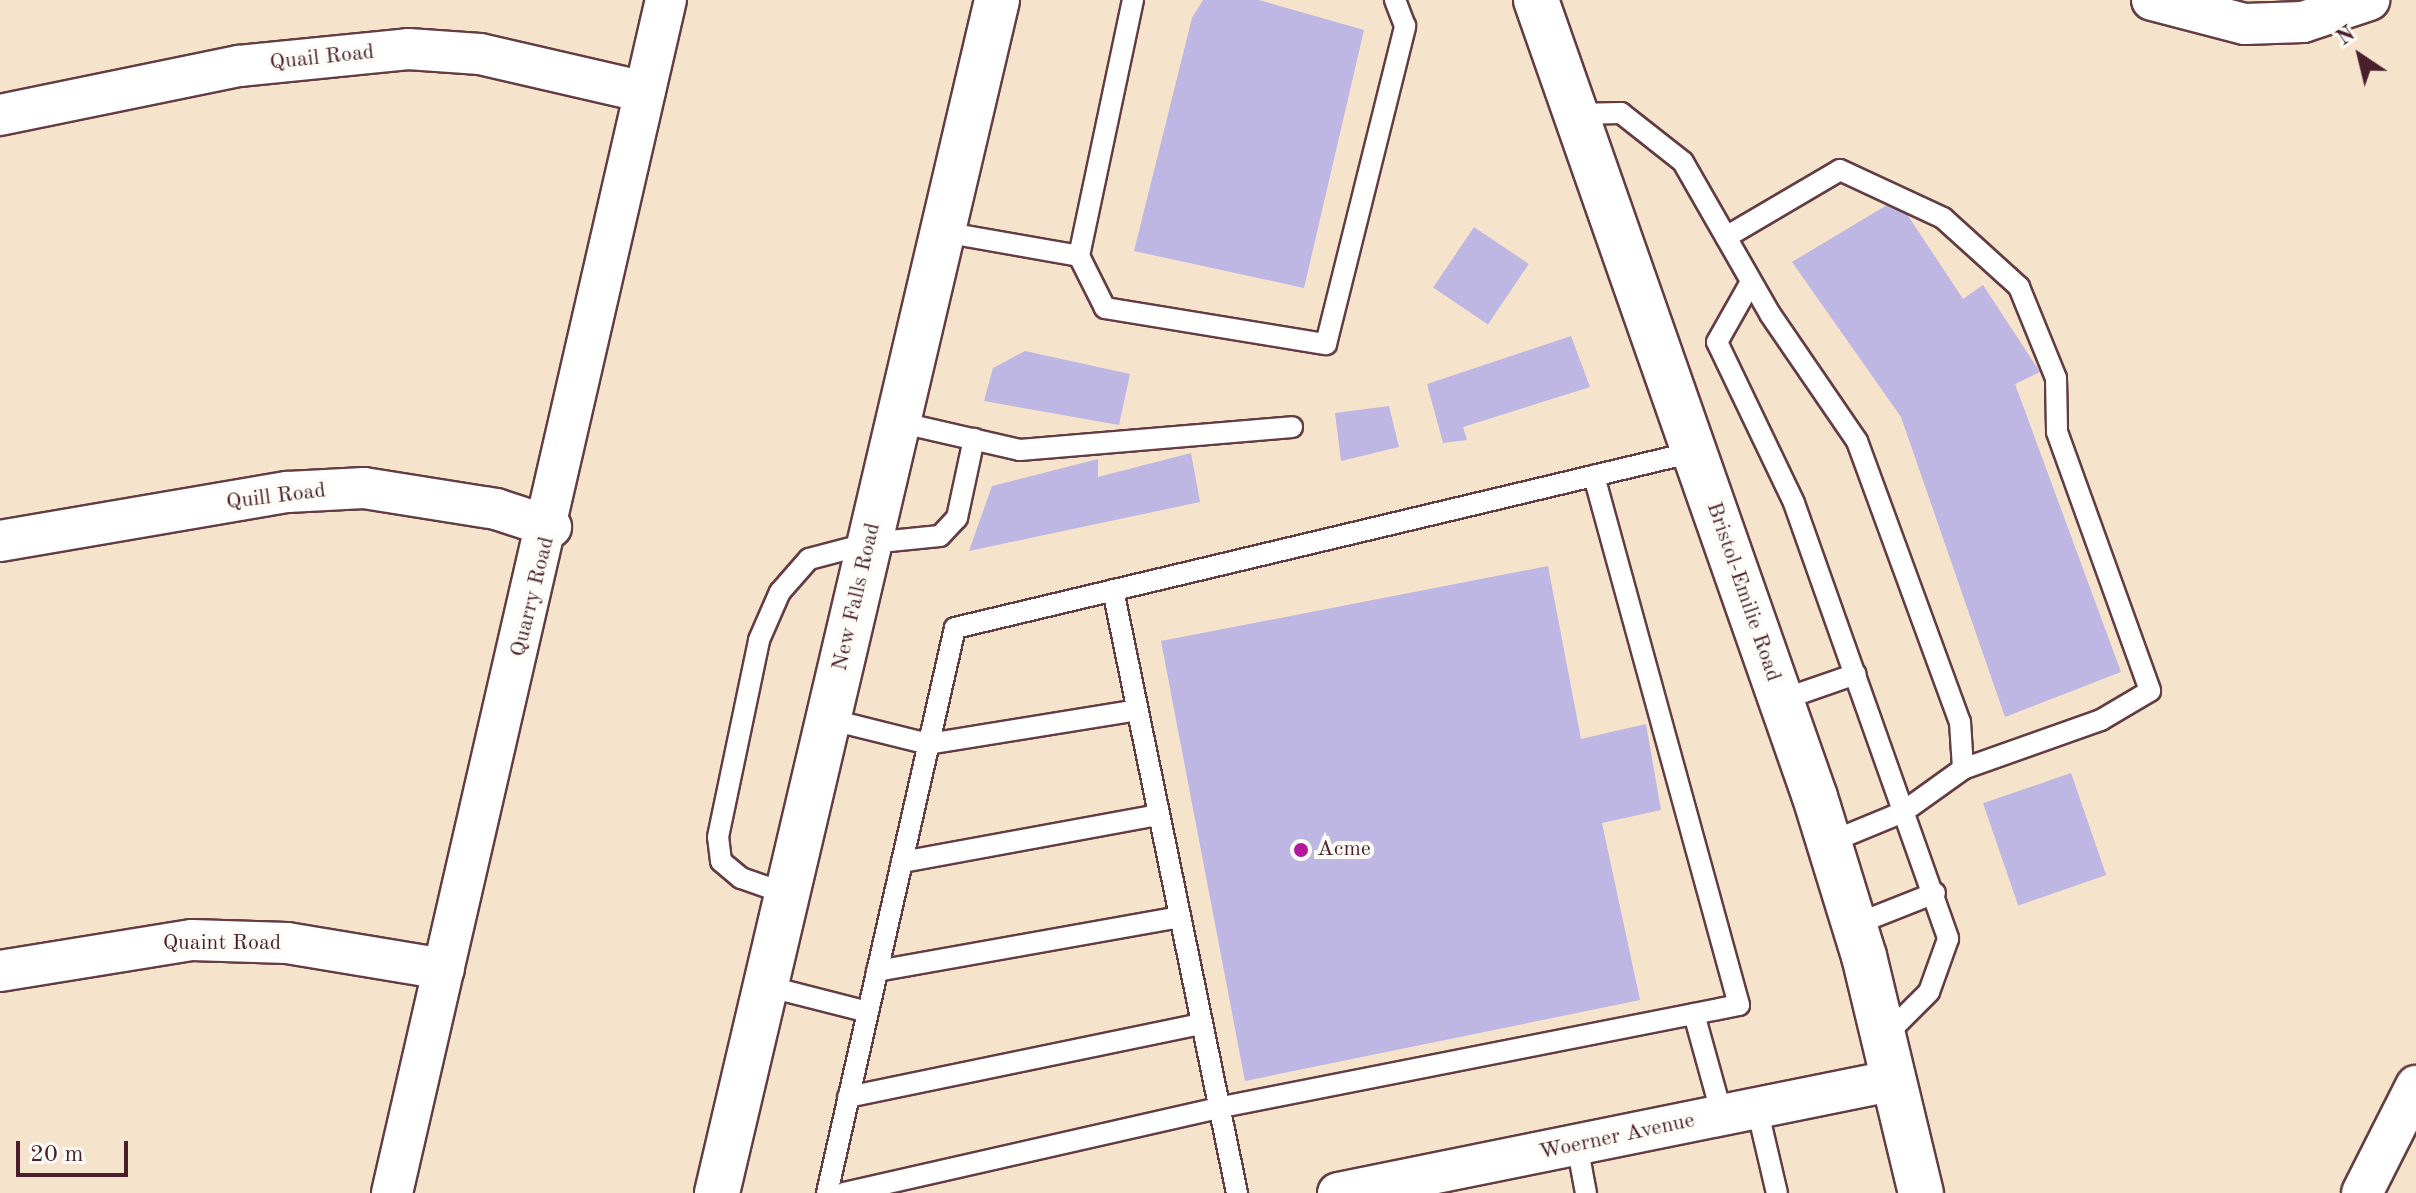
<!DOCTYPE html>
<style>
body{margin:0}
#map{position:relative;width:2416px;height:1193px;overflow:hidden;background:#f5e3cb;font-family:"Old Standard TT",serif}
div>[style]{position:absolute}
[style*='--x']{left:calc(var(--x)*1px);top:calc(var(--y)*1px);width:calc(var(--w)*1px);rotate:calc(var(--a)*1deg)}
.building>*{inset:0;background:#beb6e3;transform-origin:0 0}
.roads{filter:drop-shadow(2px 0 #643c43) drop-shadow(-2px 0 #643c43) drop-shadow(0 2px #643c43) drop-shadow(0 -2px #643c43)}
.service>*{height:20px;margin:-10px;padding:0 10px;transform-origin:10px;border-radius:10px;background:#fff}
.minor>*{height:40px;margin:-20px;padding:0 20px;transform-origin:20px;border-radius:20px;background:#fff}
.tertiary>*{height:44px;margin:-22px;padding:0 22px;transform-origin:22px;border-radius:22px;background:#fff}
.secondary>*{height:44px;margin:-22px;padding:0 22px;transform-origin:22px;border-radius:22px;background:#fff}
.dots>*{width:22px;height:22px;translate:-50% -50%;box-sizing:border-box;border:4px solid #fdfcf7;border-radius:50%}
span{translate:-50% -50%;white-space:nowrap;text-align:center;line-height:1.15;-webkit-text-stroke:8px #fdfcf7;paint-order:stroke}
.street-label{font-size:22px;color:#4a1f2b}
.poi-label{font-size:22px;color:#4a1f2b}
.left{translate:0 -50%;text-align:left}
.north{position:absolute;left:2320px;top:16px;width:80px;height:80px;-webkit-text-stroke:6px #fdfcf7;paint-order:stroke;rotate:325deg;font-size:22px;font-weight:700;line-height:32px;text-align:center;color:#4a1f2b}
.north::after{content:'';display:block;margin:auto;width:28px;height:36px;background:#4a1f2b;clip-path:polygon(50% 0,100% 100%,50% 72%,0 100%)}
.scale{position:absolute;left:16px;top:1141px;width:112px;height:36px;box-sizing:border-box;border:4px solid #4a1f2b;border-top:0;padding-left:10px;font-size:24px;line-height:28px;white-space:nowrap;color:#4a1f2b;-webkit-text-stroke:6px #fdfcf7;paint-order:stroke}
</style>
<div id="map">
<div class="building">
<i style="clip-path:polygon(1203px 0,1259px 0,1364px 30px,1304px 288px,1134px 251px,1192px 18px)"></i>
<i style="clip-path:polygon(1897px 199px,1963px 299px,1983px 285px,2040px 372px,2015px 384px,2121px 672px,2005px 717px,1901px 417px,1792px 262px)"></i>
<i style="left:1474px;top:227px;width:66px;height:73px;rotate:34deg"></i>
<i style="clip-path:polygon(1571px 336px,1590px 387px,1463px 427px,1467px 440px,1443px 443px,1427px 384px)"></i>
<i style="clip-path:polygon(1025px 351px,1130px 374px,1119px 425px,984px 401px,993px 368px)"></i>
<i style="clip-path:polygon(1389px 406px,1399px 447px,1341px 461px,1335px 413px)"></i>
<i style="clip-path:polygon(1191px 453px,1200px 502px,969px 551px,992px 486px,1098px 459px,1098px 477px)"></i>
<i style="clip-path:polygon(1548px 566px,1581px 739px,1646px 724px,1661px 810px,1602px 823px,1640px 1000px,1245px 1081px,1161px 641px)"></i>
<i style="left:2071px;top:773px;width:108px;height:93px;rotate:71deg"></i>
</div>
<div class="roads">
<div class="service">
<i style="--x:1576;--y:114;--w:45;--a:-1.3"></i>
<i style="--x:1621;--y:113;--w:79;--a:38.3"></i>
<i style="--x:1683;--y:162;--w:175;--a:60.2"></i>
<i style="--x:1770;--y:314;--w:154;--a:55.6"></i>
<i style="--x:1857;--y:441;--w:299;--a:69.9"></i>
<i style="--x:1960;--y:722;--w:47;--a:86.3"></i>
<i style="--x:1963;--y:769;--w:74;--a:144.4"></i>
<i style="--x:1903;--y:812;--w:81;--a:157.5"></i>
<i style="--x:943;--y:232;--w:138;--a:10"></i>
<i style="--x:1079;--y:256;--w:262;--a:-78.1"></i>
<i style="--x:1726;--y:237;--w:132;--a:-30.4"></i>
<i style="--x:1840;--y:170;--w:114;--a:25"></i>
<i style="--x:1943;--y:218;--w:103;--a:42.2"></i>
<i style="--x:2019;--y:287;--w:98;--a:67.9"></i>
<i style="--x:2056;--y:378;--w:54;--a:88.9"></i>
<i style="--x:2057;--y:432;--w:275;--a:70.2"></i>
<i style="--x:2150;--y:691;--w:57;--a:149.4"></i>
<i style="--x:2101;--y:720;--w:146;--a:160.5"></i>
<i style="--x:1079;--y:256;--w:58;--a:63.4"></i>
<i style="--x:1105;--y:308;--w:224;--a:9.3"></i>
<i style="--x:1326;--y:344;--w:328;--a:-76"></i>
<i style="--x:1405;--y:26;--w:28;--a:-111"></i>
<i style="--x:1751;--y:282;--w:69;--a:119.5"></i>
<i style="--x:1717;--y:342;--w:178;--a:64.4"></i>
<i style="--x:1794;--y:503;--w:462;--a:70.5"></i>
<i style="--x:1948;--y:939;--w:56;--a:109.7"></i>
<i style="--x:1929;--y:992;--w:64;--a:135"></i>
<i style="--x:898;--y:422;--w:125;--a:12.9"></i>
<i style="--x:1020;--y:450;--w:273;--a:-4.8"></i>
<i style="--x:1113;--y:590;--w:616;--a:78.38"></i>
<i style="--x:1781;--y:700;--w:79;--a:-19.1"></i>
<i style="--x:828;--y:719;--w:103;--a:14"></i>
<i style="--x:928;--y:744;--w:212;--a:-9.2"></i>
<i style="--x:902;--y:862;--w:260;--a:-10.4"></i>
<i style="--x:787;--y:894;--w:49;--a:-160.8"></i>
<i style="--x:741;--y:878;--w:26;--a:-140"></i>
<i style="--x:721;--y:861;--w:24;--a:-97"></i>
<i style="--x:718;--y:837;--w:201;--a:-78.2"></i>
<i style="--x:759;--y:640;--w:52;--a:-66.4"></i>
<i style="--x:780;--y:592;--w:44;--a:-48.7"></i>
<i style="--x:809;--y:559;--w:63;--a:-14.7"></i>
<i style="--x:870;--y:543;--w:70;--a:-5.7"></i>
<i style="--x:940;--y:536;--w:25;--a:-47"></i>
<i style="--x:957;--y:518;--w:81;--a:-77.9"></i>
<i style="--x:1854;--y:925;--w:87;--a:-21.6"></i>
<i style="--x:877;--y:971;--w:307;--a:-10.1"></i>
<i style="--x:766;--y:986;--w:105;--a:14.3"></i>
<i style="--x:1694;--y:1014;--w:105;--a:74.5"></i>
<i style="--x:848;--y:1097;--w:360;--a:-11.7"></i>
<i style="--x:1757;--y:1108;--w:87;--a:76.8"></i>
<i style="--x:1577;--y:1145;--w:49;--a:79.4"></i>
<i style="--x:827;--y:1193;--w:579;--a:-77.24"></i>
<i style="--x:955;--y:628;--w:760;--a:-13.4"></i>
<i style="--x:844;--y:1193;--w:383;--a:-12.8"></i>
<i style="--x:1217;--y:1108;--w:532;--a:-11.16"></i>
<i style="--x:1739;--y:1005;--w:549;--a:-105.33"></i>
</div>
<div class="minor">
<i style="--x:2152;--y:0;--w:96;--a:14.5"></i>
<i style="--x:2245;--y:24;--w:58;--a:-2"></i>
<i style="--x:2303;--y:22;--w:70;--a:-18.4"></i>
<i style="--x:0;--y:115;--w:244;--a:-11.6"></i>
<i style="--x:239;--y:66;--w:170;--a:-5.7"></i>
<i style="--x:408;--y:49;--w:72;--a:4"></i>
<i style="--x:480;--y:54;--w:169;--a:13"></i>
<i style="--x:0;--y:541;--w:292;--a:-9.7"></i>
<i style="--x:288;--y:492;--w:76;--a:-3"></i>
<i style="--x:364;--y:488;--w:134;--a:9"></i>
<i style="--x:496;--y:509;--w:58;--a:18.1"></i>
<i style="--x:0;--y:971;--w:194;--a:-9.2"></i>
<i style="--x:192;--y:940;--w:95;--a:1.8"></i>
<i style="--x:287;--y:943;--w:159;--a:9.4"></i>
<i style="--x:392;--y:1193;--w:1224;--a:-77.07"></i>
<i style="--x:1338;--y:1193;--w:568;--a:-11.47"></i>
<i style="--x:2362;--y:1193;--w:120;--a:-63.2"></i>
</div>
<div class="tertiary">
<i style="--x:1536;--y:0;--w:844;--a:70.71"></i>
<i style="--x:1815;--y:797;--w:166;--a:72.9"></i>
<i style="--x:1864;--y:956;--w:244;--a:76.5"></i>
</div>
<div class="secondary">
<i style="--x:717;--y:1193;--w:1225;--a:-76.79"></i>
</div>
</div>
<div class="dots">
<i style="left:1301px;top:850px;background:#b5179e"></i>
</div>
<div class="street-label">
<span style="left:322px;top:58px;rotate:-6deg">Quail Road</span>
<span style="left:276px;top:497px;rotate:-7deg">Quill Road</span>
<span style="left:1743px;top:592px;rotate:71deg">Bristol-Emilie Road</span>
<span style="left:533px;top:597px;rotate:-76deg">Quarry Road</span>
<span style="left:857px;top:597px;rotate:-77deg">New Falls Road</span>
<span style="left:222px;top:944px">Quaint Road</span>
<span style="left:1617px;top:1137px;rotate:-12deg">Woerner Avenue</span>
</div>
<div class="poi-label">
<span class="left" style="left:1317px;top:850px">Acme</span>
</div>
<div class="north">N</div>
<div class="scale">20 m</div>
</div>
